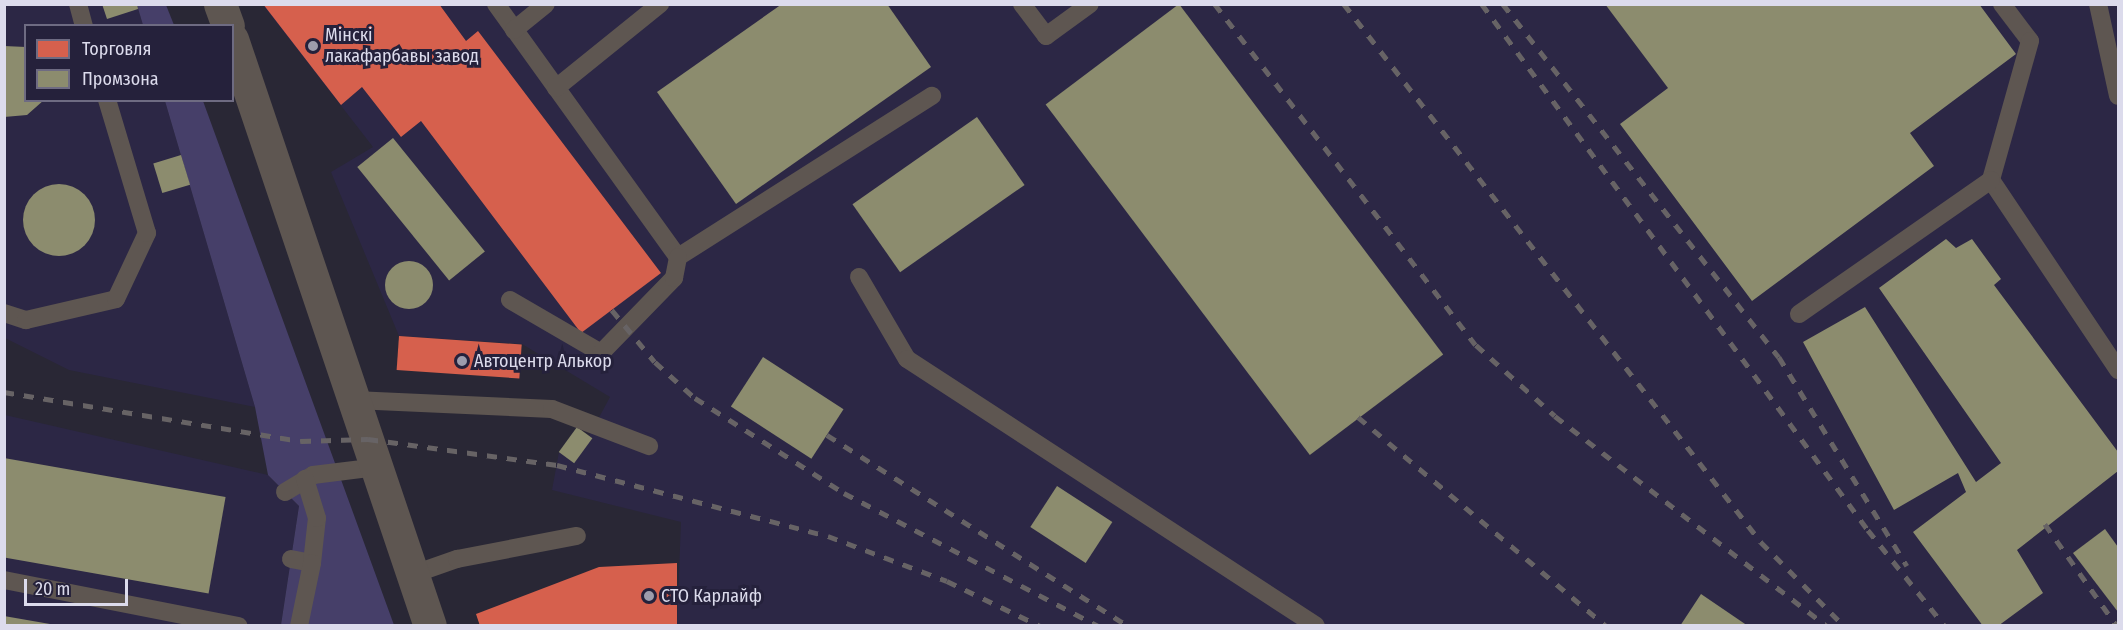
<!DOCTYPE html>
<meta charset="utf-8">
<style>
body{margin:0}
#map{position:relative;width:2123px;height:630px;overflow:hidden;background:#292735;font-family:"Fira Sans Condensed",sans-serif}
div>[style]{position:absolute}
[style*='--x']{left:calc(var(--x)*1px);top:calc(var(--y)*1px);width:calc(var(--w)*1px);rotate:calc(var(--a)*1deg)}
.built>*{inset:0;background:#2c2745}
.green>*{inset:0;background:#463f69}
.shops>*{inset:0;background:#d6604d;transform-origin:0 0}
.industry>*{inset:0;background:#8c8c6e;transform-origin:0 0}
.round{border-radius:50%}
.service>*{height:18px;margin:-9px;padding:0 9px;transform-origin:9px;border-radius:9px;background:#5e5651}
.minor>*{height:33px;margin:-16.5px;padding:0 16.5px;transform-origin:16.5px;border-radius:16.5px;background:#5e5651}
.rail>*{height:4.5px;margin-top:-2.25px;transform-origin:0;background:repeating-linear-gradient(90deg,#676365 0 10px,transparent 0 20px)}
.dots>*{width:16px;height:16px;translate:-50% -50%;box-sizing:border-box;border:3px solid #25213b;border-radius:50%}
span{translate:-50% -50%;white-space:nowrap;text-align:center;line-height:1.15;-webkit-text-stroke:6px #25213b;paint-order:stroke}
.poi-label{font-size:18px;color:#dcdbec}
.left{translate:0 -50%;text-align:left}
.frame{position:absolute;inset:0;border:6px solid #dcdbec;pointer-events:none}
.legend{position:absolute;left:24px;top:24px;width:210px;height:78px;box-sizing:border-box;background:#25213b;border:2px solid #6e6b82;margin:0;padding:8px 10px;list-style:none;font-size:18px;color:#dcdbec}
.legend li{display:flex;align-items:center;gap:12px;height:30px}
.legend b{width:30px;border:2px solid #6e6b82}
.scale{position:absolute;left:24px;top:579px;width:104px;height:27px;box-sizing:border-box;border:3px solid #dcdbec;border-top:0;padding-left:8px;font-size:18px;line-height:21px;white-space:nowrap;color:#dcdbec;-webkit-text-stroke:4px #25213b;paint-order:stroke}
</style>
<div id="map">
<div class="built">
<i style="clip-path:polygon(4px 5px,137px 5px,143px 25px,26px 26px,26px 100px,165px 101px,255px 407px,69px 370px,5px 338px)"></i>
<i style="clip-path:polygon(263px 5px,2118px 5px,2118px 625px,677px 625px,681px 522px,552px 490px,559px 452px,575px 462px,610px 397px,522px 344px,399px 336px,331px 172px,373px 147px)"></i>
<i style="clip-path:polygon(5px 415px,268px 475px,299px 506px,281px 625px,5px 626px)"></i>
</div>
<div class="green">
<i style="clip-path:polygon(137px 5px,166px 5px,174px 25px,143px 25px)"></i>
<i style="clip-path:polygon(165px 101px,203px 101px,394px 625px,281px 625px,299px 506px,268px 475px,255px 407px)"></i>
</div>
<div class="shops">
<i style="clip-path:polygon(263px 4px,439px 4px,466px 41px,478px 31px,661px 273px,581px 333px,421px 121px,401px 137px,362px 87px,341px 105px)"></i>
<i style="left:399px;top:336px;width:123px;height:34px;rotate:4deg"></i>
<i style="clip-path:polygon(677px 563px,677px 626px,480px 626px,476px 614px,599px 567px)"></i>
</div>
<div class="industry">
<i style="clip-path:polygon(102px 4px,137px 4px,138px 9px,107px 19px)"></i>
<i style="clip-path:polygon(782px 4px,887px 4px,931px 67px,736px 204px,657px 92px)"></i>
<i style="left:1179px;top:4px;width:439px;height:167px;rotate:53deg"></i>
<i style="clip-path:polygon(1605px 4px,1979px 4px,2016px 54px,1910px 133px,1934px 166px,1752px 301px,1620px 124px,1668px 88px)"></i>
<i style="clip-path:polygon(4px 46px,26px 47px,26px 100px,44px 100px,27px 115px,4px 117px)"></i>
<i style="left:977px;top:117px;width:83px;height:152px;rotate:55deg"></i>
<i style="left:393px;top:138px;width:146px;height:46px;rotate:51deg"></i>
<i style="left:181px;top:155px;width:31px;height:29px;rotate:73deg"></i>
<i class="round" style="left:23px;top:184px;width:72px;height:72px"></i>
<i style="clip-path:polygon(1946px 239px,1956px 248px,1972px 239px,2001px 279px,1994px 285px,2118px 452px,2118px 471px,2017px 550px,2043px 593px,1998px 626px,1983px 626px,1913px 532px,1966px 492px,1958px 473px,1894px 510px,1803px 342px,1865px 307px,1976px 482px,2001px 463px,1879px 288px)"></i>
<i class="round" style="left:385px;top:261px;width:48px;height:48px"></i>
<i style="left:763px;top:357px;width:96px;height:59px;rotate:33deg"></i>
<i style="left:577px;top:427px;width:19px;height:31px;rotate:36deg"></i>
<i style="left:4px;top:458px;width:225px;height:98px;rotate:10deg"></i>
<i style="left:1057px;top:486px;width:66px;height:49px;rotate:33deg"></i>
<i style="clip-path:polygon(2105px 529px,2118px 547px,2118px 612px,2073px 553px)"></i>
<i style="clip-path:polygon(1701px 594px,1748px 626px,1680px 626px)"></i>
<i style="clip-path:polygon(4px 616px,50px 624px,50px 626px,4px 626px)"></i>
</div>
<div class="service">
<i style="--x:78;--y:4;--w:23;--a:75"></i>
<i style="--x:496;--y:4;--w:312;--a:54.3"></i>
<i style="--x:678;--y:257;--w:301;--a:-32.4"></i>
<i style="--x:1022;--y:4;--w:40;--a:53"></i>
<i style="--x:1046;--y:36;--w:54;--a:-36"></i>
<i style="--x:2002;--y:4;--w:46;--a:52.9"></i>
<i style="--x:2030;--y:41;--w:144;--a:105.7"></i>
<i style="--x:1991;--y:180;--w:229;--a:56.2"></i>
<i style="--x:2098;--y:4;--w:94;--a:77.7"></i>
<i style="--x:514;--y:30;--w:41;--a:-39.1"></i>
<i style="--x:556;--y:88;--w:134;--a:-38.9"></i>
<i style="--x:859;--y:277;--w:95;--a:59.7"></i>
<i style="--x:907;--y:359;--w:488;--a:33.1"></i>
<i style="--x:510;--y:300;--w:105;--a:30.2"></i>
<i style="--x:601;--y:353;--w:105;--a:-45.8"></i>
<i style="--x:674;--y:278;--w:21;--a:-79"></i>
<i style="--x:4;--y:313;--w:23;--a:18"></i>
<i style="--x:26;--y:320;--w:92;--a:-13.1"></i>
<i style="--x:116;--y:299;--w:73;--a:-64.8"></i>
<i style="--x:147;--y:233;--w:139;--a:-106.7"></i>
<i style="--x:1799;--y:314;--w:234;--a:-34.9"></i>
<i style="--x:354;--y:400;--w:198;--a:2.6"></i>
<i style="--x:552;--y:409;--w:104;--a:20.9"></i>
<i style="--x:285;--y:492;--w:33;--a:-31"></i>
<i style="--x:313;--y:475;--w:64;--a:-7.1"></i>
<i style="--x:291;--y:559;--w:21;--a:11"></i>
<i style="--x:312;--y:563;--w:45;--a:-83.7"></i>
<i style="--x:317;--y:518;--w:41;--a:-107.1"></i>
<i style="--x:414;--y:574;--w:46;--a:-19.2"></i>
<i style="--x:457;--y:559;--w:122;--a:-10.9"></i>
<i style="--x:4;--y:580;--w:239;--a:11.1"></i>
<i style="--x:299;--y:626;--w:64;--a:-78.3"></i>
</div>
<div class="minor">
<i style="--x:220;--y:4;--w:23;--a:70"></i>
<i style="--x:232;--y:39;--w:619;--a:71.36"></i>
</div>
<div class="rail">
<i style="--x:1215;--y:4;--w:429;--a:52.6"></i>
<i style="--x:1476;--y:345;--w:106;--a:41.9"></i>
<i style="--x:1555;--y:416;--w:344;--a:37.7"></i>
<i style="--x:1344;--y:4;--w:681;--a:52.22"></i>
<i style="--x:1761;--y:542;--w:118;--a:45.3"></i>
<i style="--x:1482;--y:4;--w:652;--a:53.73"></i>
<i style="--x:1868;--y:530;--w:123;--a:51.3"></i>
<i style="--x:1503;--y:4;--w:448;--a:52"></i>
<i style="--x:1779;--y:357;--w:245;--a:58.5"></i>
<i style="--x:612;--y:310;--w:67;--a:50.4"></i>
<i style="--x:655;--y:362;--w:54;--a:42"></i>
<i style="--x:695;--y:398;--w:177;--a:32.5"></i>
<i style="--x:844;--y:493;--w:287;--a:27.6"></i>
<i style="--x:4;--y:392;--w:301;--a:9.4"></i>
<i style="--x:301;--y:441;--w:67;--a:-1.7"></i>
<i style="--x:368;--y:439;--w:191;--a:7.8"></i>
<i style="--x:557;--y:465;--w:280;--a:14.7"></i>
<i style="--x:828;--y:536;--w:127;--a:20.7"></i>
<i style="--x:947;--y:581;--w:103;--a:25.8"></i>
<i style="--x:1358;--y:417;--w:324;--a:40.1"></i>
<i style="--x:827;--y:435;--w:356;--a:32.4"></i>
<i style="--x:2045;--y:524;--w:125;--a:54.8"></i>
</div>
<div class="dots">
<i style="left:313px;top:46px;background:#9d9cac"></i>
<i style="left:462px;top:361px;background:#9d9cac"></i>
<i style="left:649px;top:596px;background:#9d9cac"></i>
</div>
<div class="poi-label">
<span class="left" style="left:325px;top:46px">Мінскі<br>лакафарбавы завод</span>
<span class="left" style="left:474px;top:361px">Автоцентр Алькор</span>
<span class="left" style="left:661px;top:596px">СТО Карлайф</span>
</div>
<div class="frame"></div>
<ul class="legend">
<li><b style="height:16px;background:#d6604d"></b>Торговля</li>
<li><b style="height:16px;background:#8c8c6e"></b>Промзона</li>
</ul>
<div class="scale">20 m</div>
</div>
